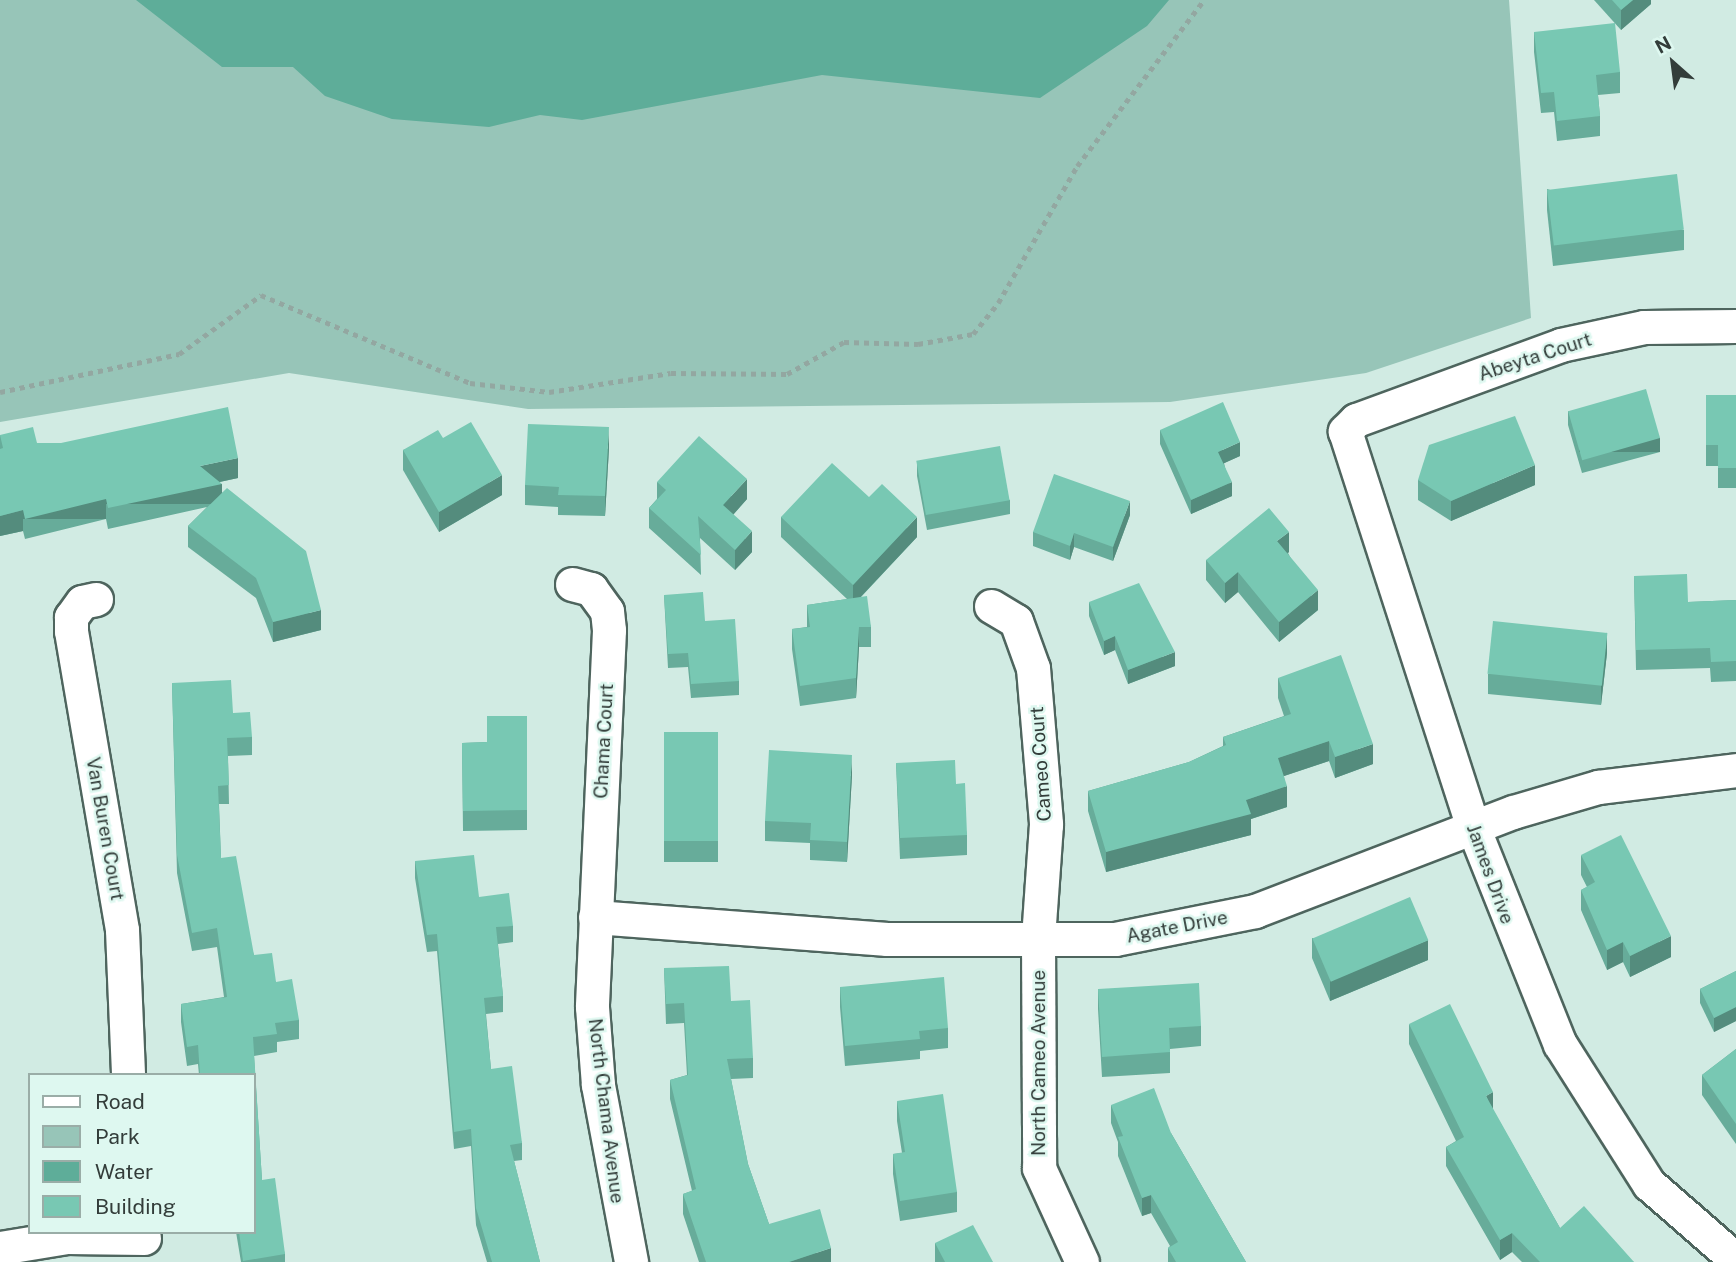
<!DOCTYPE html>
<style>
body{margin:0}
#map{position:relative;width:1736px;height:1262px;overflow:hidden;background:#d1ebe3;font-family:"Public Sans",sans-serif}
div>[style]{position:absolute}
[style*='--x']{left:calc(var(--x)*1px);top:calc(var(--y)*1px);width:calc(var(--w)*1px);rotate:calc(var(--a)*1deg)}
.green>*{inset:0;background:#97c5b8}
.water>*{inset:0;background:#5ead99}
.path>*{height:4.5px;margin-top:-2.25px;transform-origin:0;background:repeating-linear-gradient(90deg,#93a7a1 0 5px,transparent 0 10px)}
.roads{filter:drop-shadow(2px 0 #4e655e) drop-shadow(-2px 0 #4e655e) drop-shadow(0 2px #4e655e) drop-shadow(0 -2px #4e655e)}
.minor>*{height:33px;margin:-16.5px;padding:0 16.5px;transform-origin:16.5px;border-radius:16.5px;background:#fff}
.wall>*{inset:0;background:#67ac9a;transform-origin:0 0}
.shaded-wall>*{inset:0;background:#548c7d;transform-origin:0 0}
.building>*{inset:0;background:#78c8b3;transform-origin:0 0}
span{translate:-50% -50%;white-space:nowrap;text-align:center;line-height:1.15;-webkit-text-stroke:5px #def8f0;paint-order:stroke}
.street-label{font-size:19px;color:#333d3a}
.legend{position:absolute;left:28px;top:1073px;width:228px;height:161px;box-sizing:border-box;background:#def8f0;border:2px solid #9aada7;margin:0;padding:9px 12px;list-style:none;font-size:21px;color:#333d3a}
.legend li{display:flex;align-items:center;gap:14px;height:35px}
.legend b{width:35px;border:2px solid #9aada7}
.north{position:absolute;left:1638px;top:28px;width:70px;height:70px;-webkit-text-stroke:5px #def8f0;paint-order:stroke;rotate:332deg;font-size:19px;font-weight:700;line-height:28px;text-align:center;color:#333d3a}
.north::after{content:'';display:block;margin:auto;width:24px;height:32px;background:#333d3a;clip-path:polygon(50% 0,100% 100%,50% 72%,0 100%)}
</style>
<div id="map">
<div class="green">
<i style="clip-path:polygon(0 0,1509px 0,1531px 318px,1366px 373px,1170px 402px,528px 409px,289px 373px,0 422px)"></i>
</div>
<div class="water">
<i style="clip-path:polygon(136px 0,1169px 0,1147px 26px,1040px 98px,822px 75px,582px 120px,540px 115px,489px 127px,392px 119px,325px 96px,293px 67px,222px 67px)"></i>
</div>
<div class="path">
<i style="--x:0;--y:392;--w:183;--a:-12"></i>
<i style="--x:179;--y:354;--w:101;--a:-35.7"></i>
<i style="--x:261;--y:295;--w:227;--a:22.8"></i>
<i style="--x:470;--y:383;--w:80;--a:6.5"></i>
<i style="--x:549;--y:392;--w:123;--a:-8.9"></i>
<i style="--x:671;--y:373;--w:116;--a:0.5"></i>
<i style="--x:787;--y:374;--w:65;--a:-29.3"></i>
<i style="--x:844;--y:342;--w:74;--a:1.5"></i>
<i style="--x:918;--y:344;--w:56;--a:-10.3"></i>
<i style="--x:973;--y:334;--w:40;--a:-51"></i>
<i style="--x:998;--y:303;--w:158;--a:-60"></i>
<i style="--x:1077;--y:166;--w:209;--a:-52.6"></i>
</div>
<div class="roads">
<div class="minor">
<i style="--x:1736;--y:326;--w:92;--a:179.4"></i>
<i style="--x:1644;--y:327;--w:85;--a:167.8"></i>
<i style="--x:1561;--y:345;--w:218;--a:159.9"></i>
<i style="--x:1356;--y:420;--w:16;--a:135"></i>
<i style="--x:1345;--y:431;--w:416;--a:72.1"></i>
<i style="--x:1473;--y:827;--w:234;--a:68.2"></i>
<i style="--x:1560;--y:1044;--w:166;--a:57.6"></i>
<i style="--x:1649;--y:1184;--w:116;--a:41.1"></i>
<i style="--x:572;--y:584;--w:20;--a:15"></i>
<i style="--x:591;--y:589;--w:27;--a:54"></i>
<i style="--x:607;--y:611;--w:19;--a:84"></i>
<i style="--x:609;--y:630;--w:377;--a:92.6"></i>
<i style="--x:592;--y:1007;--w:78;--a:85.6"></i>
<i style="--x:598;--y:1085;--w:180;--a:79.4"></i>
<i style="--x:96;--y:599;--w:14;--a:168"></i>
<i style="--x:82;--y:602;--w:19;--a:126"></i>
<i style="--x:71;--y:617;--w:14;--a:90"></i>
<i style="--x:71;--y:631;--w:303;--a:80.3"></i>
<i style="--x:122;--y:930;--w:145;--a:87.6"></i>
<i style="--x:991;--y:606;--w:29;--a:31"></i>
<i style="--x:1016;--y:621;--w:50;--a:70.1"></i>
<i style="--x:1033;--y:668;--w:157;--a:85.2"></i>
<i style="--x:1046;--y:824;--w:115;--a:94"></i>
<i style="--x:1038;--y:939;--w:229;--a:89.7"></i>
<i style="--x:1039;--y:1168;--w:103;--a:65.4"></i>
<i style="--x:595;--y:917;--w:293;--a:4.3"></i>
<i style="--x:887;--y:939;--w:228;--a:0"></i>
<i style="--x:1115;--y:939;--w:143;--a:-11.3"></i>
<i style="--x:1255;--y:911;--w:276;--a:-21"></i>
<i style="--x:1513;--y:812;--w:89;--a:-16.4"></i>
<i style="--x:1598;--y:787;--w:139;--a:-7"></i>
<i style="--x:0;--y:1248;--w:68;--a:-9.3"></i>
<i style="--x:67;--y:1237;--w:77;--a:0.7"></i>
</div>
</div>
<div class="wall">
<i style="clip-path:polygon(1594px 0,1651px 0,1651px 4px,1621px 30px)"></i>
<i style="clip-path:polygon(1534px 32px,1620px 72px,1620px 93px,1598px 95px,1600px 116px,1600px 136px,1557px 141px,1554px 112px,1541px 113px,1534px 52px)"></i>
<i style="clip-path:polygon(1547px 189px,1684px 230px,1684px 250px,1553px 266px,1547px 210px)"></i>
<i style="clip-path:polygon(1706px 395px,1736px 395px,1736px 488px,1718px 488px,1718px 466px,1706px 466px)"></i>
<i style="clip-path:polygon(1568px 411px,1660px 452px,1582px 473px,1568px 425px)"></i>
<i style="clip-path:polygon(1160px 430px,1240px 456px,1224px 463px,1232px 496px,1191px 514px,1160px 444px)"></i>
<i style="clip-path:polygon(0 435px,37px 443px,238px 478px,220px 482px,222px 492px,321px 630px,273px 642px,256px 598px,188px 547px,188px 526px,207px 507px,108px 529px,106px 519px,25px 539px,23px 531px,0 536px)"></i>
<i style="clip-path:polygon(443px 438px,502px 495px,439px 532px,403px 470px,403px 450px)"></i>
<i style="clip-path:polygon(609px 448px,605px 516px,558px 515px,558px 507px,525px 505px,525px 485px)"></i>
<i style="clip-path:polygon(917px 462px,1010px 500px,1010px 514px,927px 530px,917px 476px)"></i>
<i style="clip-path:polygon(1418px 480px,1535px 485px,1451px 521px,1418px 500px)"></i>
<i style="clip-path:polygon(657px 482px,747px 499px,733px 515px,752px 552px,735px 570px,700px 538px,701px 575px,649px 528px,649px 508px,657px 499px)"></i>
<i style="clip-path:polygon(869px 497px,917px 537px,861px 597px,871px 627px,871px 647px,859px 647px,856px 698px,800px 706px,792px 649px,792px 629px,807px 627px,807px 605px,847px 599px,781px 537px,781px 517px)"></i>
<i style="clip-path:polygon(1130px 515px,1113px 561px,1074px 547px,1070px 560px,1033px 546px,1033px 532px)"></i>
<i style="clip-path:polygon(1289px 552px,1288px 553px,1318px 610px,1279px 642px,1238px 592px,1225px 603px,1206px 580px,1206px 560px)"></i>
<i style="clip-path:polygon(1634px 576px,1688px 602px,1736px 600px,1736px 681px,1711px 682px,1710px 668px,1636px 670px)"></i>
<i style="clip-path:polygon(664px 595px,705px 621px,739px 681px,739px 695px,691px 698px,688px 667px,668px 668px)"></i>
<i style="clip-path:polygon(1089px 602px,1175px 666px,1128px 684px,1115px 650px,1104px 655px,1089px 616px)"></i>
<i style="clip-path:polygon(1607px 653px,1601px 705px,1488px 694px,1488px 674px)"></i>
<i style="clip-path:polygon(1278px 678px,1373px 764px,1335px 778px,1329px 761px,1284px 776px,1287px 807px,1251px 819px,1251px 835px,1106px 872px,1088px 811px,1088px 791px,1189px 762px,1223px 746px,1223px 737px,1284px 716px,1278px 698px)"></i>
<i style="clip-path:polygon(172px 683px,233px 713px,252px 737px,252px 755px,228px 756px,229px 804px,219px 804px,221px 858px,254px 955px,276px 982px,299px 1020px,299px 1039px,277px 1042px,277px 1052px,254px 1056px,262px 1180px,285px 1254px,285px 1262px,241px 1262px,236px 1232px,254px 1232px,254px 1075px,199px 1075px,198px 1064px,187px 1066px,181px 1022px,181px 1004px,224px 997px,217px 947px,192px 951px,177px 873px)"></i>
<i style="clip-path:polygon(527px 716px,527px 830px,463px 831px,462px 743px,487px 742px)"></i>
<i style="left:664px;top:732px;width:54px;height:130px"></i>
<i style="clip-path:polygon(896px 763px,956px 784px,967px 835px,967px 855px,900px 859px)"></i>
<i style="clip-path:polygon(852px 775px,847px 862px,810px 860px,810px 843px,765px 841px,765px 821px)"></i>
<i style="clip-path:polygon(1581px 855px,1671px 957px,1630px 977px,1623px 962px,1607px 970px,1581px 910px,1581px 890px,1587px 887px,1581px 875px)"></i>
<i style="clip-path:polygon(415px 861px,479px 897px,513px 926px,513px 942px,498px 944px,503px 996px,503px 1012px,486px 1014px,491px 1069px,522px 1143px,522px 1160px,514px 1161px,540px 1262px,487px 1262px,476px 1225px,471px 1146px,454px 1149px,437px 951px,427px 952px,415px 878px)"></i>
<i style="clip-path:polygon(1312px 938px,1428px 960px,1330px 1001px,1312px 958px)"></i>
<i style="clip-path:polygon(664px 968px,731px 1001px,753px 1058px,753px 1078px,731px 1079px,748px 1164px,769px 1224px,831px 1262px,699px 1262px,683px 1214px,683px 1194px,692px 1191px,670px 1099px,670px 1080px,687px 1075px,684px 1023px,666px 1024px)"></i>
<i style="clip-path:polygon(1736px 971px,1736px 1021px,1714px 1032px,1700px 1003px,1700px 989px)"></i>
<i style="clip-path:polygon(840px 987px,948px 1028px,948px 1048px,920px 1051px,920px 1059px,845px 1066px,840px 1007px)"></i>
<i style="clip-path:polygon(1098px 989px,1201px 1026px,1201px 1046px,1170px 1049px,1170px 1073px,1102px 1077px,1098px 1009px)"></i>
<i style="clip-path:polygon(1409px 1024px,1493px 1110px,1560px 1228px,1634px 1262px,1522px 1262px,1512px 1252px,1500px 1260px,1446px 1166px,1446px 1147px,1456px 1141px,1409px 1044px)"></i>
<i style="clip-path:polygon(1736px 1049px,1736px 1144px,1702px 1095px,1702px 1075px)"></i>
<i style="clip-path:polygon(897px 1101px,957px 1192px,957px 1212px,900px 1221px,893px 1174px,893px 1154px,902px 1153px,897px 1121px)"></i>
<i style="clip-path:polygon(1111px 1105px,1171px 1133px,1246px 1262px,1168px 1262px,1168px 1248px,1170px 1246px,1151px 1213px,1142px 1216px,1118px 1156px,1118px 1142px,1111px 1123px)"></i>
<i style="clip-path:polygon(935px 1243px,993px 1262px,935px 1262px)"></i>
</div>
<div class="shaded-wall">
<i style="clip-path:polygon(1633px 0,1651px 0,1651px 4px,1621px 30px,1621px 10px)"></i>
<i style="clip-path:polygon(609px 427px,609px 448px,605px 516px,605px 496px)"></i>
<i style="left:1660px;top:438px;width:14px;height:81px;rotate:90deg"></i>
<i style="clip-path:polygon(1240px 442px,1240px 456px,1218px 466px,1218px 452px)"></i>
<i style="clip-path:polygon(238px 458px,238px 478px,200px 486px,200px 466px)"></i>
<i style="clip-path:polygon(1535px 465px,1535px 485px,1451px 521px,1451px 501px)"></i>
<i style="clip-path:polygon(502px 475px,502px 495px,439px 532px,439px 512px)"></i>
<i style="clip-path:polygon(747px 479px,747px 499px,723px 526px,723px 505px)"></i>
<i style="clip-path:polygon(1232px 482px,1232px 496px,1191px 514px,1191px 500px)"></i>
<i style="left:222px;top:484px;width:20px;height:116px;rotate:90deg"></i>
<i style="left:106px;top:499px;width:20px;height:83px;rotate:90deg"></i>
<i style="clip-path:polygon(1130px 501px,1130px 515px,1113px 561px,1113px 547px)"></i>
<i style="clip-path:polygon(23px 510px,23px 531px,0 536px,0 516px)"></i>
<i style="clip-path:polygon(917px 517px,917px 537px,853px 605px,853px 585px)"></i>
<i style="clip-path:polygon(752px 531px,752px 552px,735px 570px,735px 550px)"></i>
<i style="clip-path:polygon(1289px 532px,1289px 552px,1277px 561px,1277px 541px)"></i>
<i style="clip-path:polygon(1074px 533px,1074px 547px,1070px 560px,1070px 546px)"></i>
<i style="clip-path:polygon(1238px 572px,1238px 592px,1225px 603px,1225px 583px)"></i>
<i style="clip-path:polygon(1318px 590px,1318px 610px,1279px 642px,1279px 622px)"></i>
<i style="clip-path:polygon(321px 610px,321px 630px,273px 642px,273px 622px)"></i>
<i style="clip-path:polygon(859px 627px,859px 647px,856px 698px,856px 678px)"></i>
<i style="clip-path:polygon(1607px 632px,1607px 653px,1601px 705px,1601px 685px)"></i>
<i style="clip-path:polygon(1115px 636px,1115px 650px,1104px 655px,1104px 641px)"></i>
<i style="clip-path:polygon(1175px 652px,1175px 666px,1128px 684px,1128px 670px)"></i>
<i style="clip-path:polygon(1329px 741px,1329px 761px,1278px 778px,1278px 758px)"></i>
<i style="clip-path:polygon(1373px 744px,1373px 764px,1335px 778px,1335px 757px)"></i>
<i style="clip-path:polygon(852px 755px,852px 775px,847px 862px,847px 842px)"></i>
<i style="clip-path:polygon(1287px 786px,1287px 807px,1251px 819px,1251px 835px,1106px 872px,1106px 852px,1246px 800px)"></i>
<i style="clip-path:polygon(1671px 936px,1671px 957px,1630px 977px,1630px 956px)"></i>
<i style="clip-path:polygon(1428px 940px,1428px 960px,1330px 1001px,1330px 980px)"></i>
<i style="clip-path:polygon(1623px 942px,1623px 962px,1607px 970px,1607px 950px)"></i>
<i style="clip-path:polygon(1736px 1007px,1736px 1021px,1714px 1032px,1714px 1018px)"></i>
<i style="clip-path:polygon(1493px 1092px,1493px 1112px,1486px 1096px)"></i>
<i style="clip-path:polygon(1151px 1195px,1151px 1213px,1142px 1216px,1142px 1198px)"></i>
<i style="clip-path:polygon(1512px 1233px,1512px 1252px,1500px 1260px,1500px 1240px)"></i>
<i style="clip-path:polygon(831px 1248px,831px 1262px,789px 1262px)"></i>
</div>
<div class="building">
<i style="clip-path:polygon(1612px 0,1633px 0,1621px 10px)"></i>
<i style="clip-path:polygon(1615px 23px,1620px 72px,1596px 75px,1600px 116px,1557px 121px,1554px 92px,1541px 93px,1534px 32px)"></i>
<i style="left:1677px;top:174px;width:56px;height:131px;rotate:83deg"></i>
<i style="left:1646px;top:389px;width:51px;height:81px;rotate:74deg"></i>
<i style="clip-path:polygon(1706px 395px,1736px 395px,1736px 468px,1718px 468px,1718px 445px,1706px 445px)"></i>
<i style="clip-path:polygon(1223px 402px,1240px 442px,1218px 452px,1232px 482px,1191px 500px,1160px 430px)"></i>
<i style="clip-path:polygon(228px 407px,238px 458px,200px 466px,222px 484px,108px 508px,106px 499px,25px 519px,23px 510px,0 516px,0 449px,3px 448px,0 435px,33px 427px,37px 443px,61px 443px)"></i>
<i style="clip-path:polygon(1515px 416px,1535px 465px,1451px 501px,1418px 480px,1429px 445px)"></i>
<i style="clip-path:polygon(471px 422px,502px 475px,439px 512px,403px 450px,438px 430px,443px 438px)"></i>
<i style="clip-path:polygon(528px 424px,609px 427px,605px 496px,558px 495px,559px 487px,525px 485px)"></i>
<i style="clip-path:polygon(699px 436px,747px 479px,723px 505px,752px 531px,735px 550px,698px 516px,701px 555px,649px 508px,666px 490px,657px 482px)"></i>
<i style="left:1000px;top:446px;width:55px;height:85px;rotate:80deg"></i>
<i style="clip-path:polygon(832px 463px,869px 497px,882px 484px,917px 517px,853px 585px,781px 517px)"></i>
<i style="clip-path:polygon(1054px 474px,1130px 501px,1113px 547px,1074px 533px,1070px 546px,1033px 532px)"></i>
<i style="clip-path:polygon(227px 488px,306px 551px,321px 610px,273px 622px,256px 578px,188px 526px)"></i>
<i style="clip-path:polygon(1269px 508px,1289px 532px,1277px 541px,1318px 590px,1279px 622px,1238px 572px,1225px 583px,1206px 560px)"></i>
<i style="clip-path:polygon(1687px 574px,1688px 602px,1736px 600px,1736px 661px,1711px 662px,1710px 648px,1636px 650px,1634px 576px)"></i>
<i style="clip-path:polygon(1139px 583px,1175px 652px,1128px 670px,1115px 636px,1104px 641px,1089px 602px)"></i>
<i style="clip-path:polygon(703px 592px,705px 621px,735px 619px,739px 681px,691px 684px,688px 653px,668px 654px,664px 595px)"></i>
<i style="clip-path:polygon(867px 596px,871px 627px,859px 627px,856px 678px,800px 686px,792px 629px,810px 627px,807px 605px)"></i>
<i style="left:1493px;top:621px;width:115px;height:53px;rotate:6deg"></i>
<i style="clip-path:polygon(1341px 655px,1373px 744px,1335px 757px,1329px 741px,1278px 758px,1287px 786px,1246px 800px,1251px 814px,1106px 852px,1088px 791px,1189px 762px,1226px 745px,1223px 737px,1291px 714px,1278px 678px)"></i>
<i style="clip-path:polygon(231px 680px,233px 713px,250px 712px,252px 737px,227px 738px,229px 785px,218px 786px,221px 858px,236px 856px,254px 955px,272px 953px,276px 982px,292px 979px,299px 1020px,275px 1023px,277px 1034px,253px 1037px,262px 1180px,275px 1178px,285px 1254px,243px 1261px,239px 1232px,254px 1232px,254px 1075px,200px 1075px,198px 1045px,187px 1047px,181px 1004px,227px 997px,217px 928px,192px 933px,177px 855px,172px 683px)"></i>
<i style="clip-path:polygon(487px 716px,527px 716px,527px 810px,463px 811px,462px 743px,487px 742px)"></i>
<i style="left:664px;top:732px;width:54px;height:109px"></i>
<i style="clip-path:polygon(769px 750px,852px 755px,847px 842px,810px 840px,811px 823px,765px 821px)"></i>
<i style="clip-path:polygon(955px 760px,956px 784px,965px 783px,967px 835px,900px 838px,896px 763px)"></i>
<i style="clip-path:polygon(1621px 835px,1671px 936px,1630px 956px,1623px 942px,1607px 950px,1581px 890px,1595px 882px,1581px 855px)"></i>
<i style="clip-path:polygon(474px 855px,479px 897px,509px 893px,513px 926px,496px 927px,503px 996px,484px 998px,491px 1069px,512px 1066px,522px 1143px,510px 1145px,540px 1262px,492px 1262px,476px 1208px,471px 1129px,454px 1132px,437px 934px,427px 935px,415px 861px)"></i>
<i style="left:1410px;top:897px;width:47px;height:106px;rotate:67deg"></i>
<i style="clip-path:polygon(729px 966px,731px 1001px,750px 1000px,753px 1058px,727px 1059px,748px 1164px,769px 1224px,820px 1209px,831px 1248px,789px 1262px,706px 1262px,683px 1194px,696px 1189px,670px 1080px,688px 1075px,684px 1003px,666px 1004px,664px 968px)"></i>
<i style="clip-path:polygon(1736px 971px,1736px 1007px,1714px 1018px,1700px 989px)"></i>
<i style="clip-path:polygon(944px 977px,948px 1028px,919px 1031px,920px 1039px,845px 1046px,840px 987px)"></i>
<i style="clip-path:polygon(1199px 983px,1201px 1026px,1169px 1028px,1170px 1052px,1102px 1057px,1098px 989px)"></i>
<i style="clip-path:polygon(1450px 1004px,1493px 1092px,1486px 1096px,1560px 1228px,1584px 1206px,1634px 1262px,1540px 1262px,1512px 1233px,1500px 1240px,1446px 1147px,1464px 1137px,1409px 1024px)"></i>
<i style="clip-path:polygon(1736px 1049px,1736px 1124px,1702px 1075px)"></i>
<i style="clip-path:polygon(1154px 1088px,1171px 1133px,1246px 1262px,1176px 1262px,1168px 1248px,1178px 1242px,1151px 1195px,1142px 1198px,1118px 1137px,1123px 1136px,1111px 1105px)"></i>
<i style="clip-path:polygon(943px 1094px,957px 1192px,900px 1201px,893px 1154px,905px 1152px,897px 1101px)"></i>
<i style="clip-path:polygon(973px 1225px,993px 1262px,945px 1262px,935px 1243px)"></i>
</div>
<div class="street-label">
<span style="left:1535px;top:357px;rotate:-18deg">Abeyta Court</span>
<span style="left:604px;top:741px;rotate:-87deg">Chama Court</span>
<span style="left:1041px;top:764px;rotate:-94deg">Cameo Court</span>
<span style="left:105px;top:829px;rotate:80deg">Van Buren Court</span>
<span style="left:1490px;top:874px;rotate:70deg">James Drive</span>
<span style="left:1177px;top:927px;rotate:-11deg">Agate Drive</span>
<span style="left:1039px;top:1063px;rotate:-90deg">North Cameo Avenue</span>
<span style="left:606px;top:1111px;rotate:83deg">North Chama Avenue</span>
</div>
<ul class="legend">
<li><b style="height:9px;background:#fff"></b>Road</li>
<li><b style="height:19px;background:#97c5b8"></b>Park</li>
<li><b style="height:19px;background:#5ead99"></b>Water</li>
<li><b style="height:19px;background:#78c8b3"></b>Building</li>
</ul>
<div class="north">N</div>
</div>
